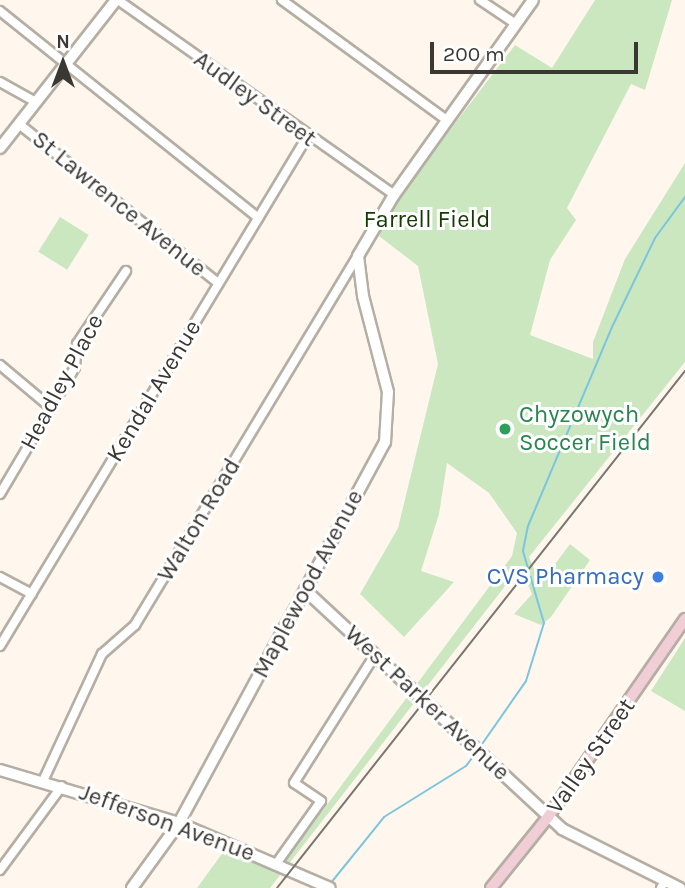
<!DOCTYPE html>
<style>
body{margin:0}
#map{position:relative;width:685px;height:888px;overflow:hidden;background:#fff7ed;font-family:Karla,sans-serif}
div>[style]{position:absolute}
[style*='--x']{left:calc(var(--x)*1px);top:calc(var(--y)*1px);width:calc(var(--w)*1px);rotate:calc(var(--a)*1deg)}
.green>*{inset:0;background:#cae7c0;transform-origin:0 0}
.stream>*{height:2px;margin:-1px;padding:0 1px;transform-origin:1px;border-radius:1px;background:#7bc5df}
.roads{filter:drop-shadow(2px 0 #b5aea4) drop-shadow(-2px 0 #b5aea4) drop-shadow(0 2px #b5aea4) drop-shadow(0 -2px #b5aea4)}
.minor>*{height:8px;margin:-4px;padding:0 4px;transform-origin:4px;border-radius:4px;background:#fff}
.tertiary>*{height:10px;margin:-5px;padding:0 5px;transform-origin:5px;border-radius:5px;background:#fff}
.secondary>*{height:10px;margin:-5px;padding:0 5px;transform-origin:5px;border-radius:5px;background:#f1ced6}
.rail>*{height:2px;margin:-1px;padding:0 1px;transform-origin:1px;border-radius:1px;background:#79756f}
.dots>*{width:19px;height:19px;translate:-50% -50%;box-sizing:border-box;border:4px solid #fff;border-radius:50%}
span{translate:-50% -50%;white-space:nowrap;text-align:center;line-height:1.15;-webkit-text-stroke:6px #fff;paint-order:stroke}
.street-label{font-size:24px;color:#3b3834}
.park-label{font-size:24px;color:#173a04}
.leisure-label{font-size:24px;color:#27864d}
.left{translate:0 -50%;text-align:left}
.shop-label{font-size:24px;color:#366cbe}
.right{translate:-100% -50%;text-align:right}
.north{position:absolute;left:28px;top:28px;width:70px;height:70px;-webkit-text-stroke:5px #fff;paint-order:stroke;rotate:0deg;font-size:19px;font-weight:700;line-height:28px;text-align:center;color:#3b3834}
.north::after{content:'';display:block;margin:auto;width:24px;height:32px;background:#3b3834;clip-path:polygon(50% 0,100% 100%,50% 72%,0 100%)}
.scale{position:absolute;left:430px;top:42px;width:208px;height:32px;box-sizing:border-box;border:4px solid #3b3834;border-top:0;padding-left:9px;font-size:21px;line-height:24px;white-space:nowrap;color:#3b3834;-webkit-text-stroke:5px #fff;paint-order:stroke}
</style>
<div id="map">
<div class="green">
<i style="clip-path:polygon(595px 0,672px 0,645px 90px,631px 84px,567px 208px,576px 220px,550px 260px,530px 335px,593px 359px,593px 342px,625px 259px,685px 163px,685px 362px,529px 557px,540px 584px,570px 544px,590px 560px,551px 617px,541px 625px,514px 614px,532px 594px,520px 567px,270px 888px,197px 888px,224px 851px,277px 872px,512px 556px,517px 533px,489px 493px,447px 463px,439px 514px,421px 571px,454px 582px,404px 637px,360px 594px,398px 528px,438px 364px,418px 266px,379px 236px,394px 203px,515px 45px,552px 68px)"></i>
<i style="left:60px;top:217px;width:34px;height:41px;rotate:32deg"></i>
<i style="clip-path:polygon(685px 638px,685px 711px,651px 691px)"></i>
</div>
<div class="stream">
<i style="--x:480;--y:747;--w:80;--a:-55.1"></i>
<i style="--x:526;--y:681;--w:61;--a:-72.8"></i>
<i style="--x:544;--y:623;--w:75;--a:-106.3"></i>
<i style="--x:523;--y:551;--w:25;--a:-79"></i>
<i style="--x:528;--y:526;--w:218;--a:-67.1"></i>
<i style="--x:613;--y:325;--w:97;--a:-64.2"></i>
<i style="--x:655;--y:238;--w:51;--a:-53.8"></i>
<i style="--x:330;--y:884;--w:86;--a:-51.1"></i>
<i style="--x:384;--y:817;--w:97;--a:-31.9"></i>
<i style="--x:466;--y:766;--w:15;--a:-53"></i>
</div>
<div class="roads">
<div class="minor">
<i style="--x:118;--y:0;--w:338;--a:35.2"></i>
<i style="--x:282;--y:0;--w:205;--a:36.1"></i>
<i style="--x:480;--y:0;--w:43;--a:33.7"></i>
<i style="--x:0;--y:11;--w:331;--a:38.7"></i>
<i style="--x:0;--y:82;--w:41;--a:29.1"></i>
<i style="--x:19;--y:124;--w:255;--a:38.6"></i>
<i style="--x:0;--y:365;--w:65;--a:40"></i>
<i style="--x:0;--y:494;--w:147;--a:-59.4"></i>
<i style="--x:75;--y:367;--w:23;--a:-85"></i>
<i style="--x:77;--y:344;--w:88;--a:-56.1"></i>
<i style="--x:0;--y:577;--w:36;--a:28"></i>
<i style="--x:0;--y:646;--w:594;--a:-58.9"></i>
<i style="--x:43;--y:781;--w:140;--a:-65.1"></i>
<i style="--x:102;--y:654;--w:44;--a:-41.3"></i>
<i style="--x:135;--y:625;--w:431;--a:-58.9"></i>
<i style="--x:276;--y:864;--w:77;--a:-54.5"></i>
<i style="--x:321;--y:801;--w:32;--a:-146"></i>
<i style="--x:294;--y:783;--w:151;--a:-57.7"></i>
<i style="--x:0;--y:870;--w:104;--a:-53.6"></i>
<i style="--x:661;--y:888;--w:7;--a:-63"></i>
</div>
<div class="tertiary">
<i style="--x:0;--y:148;--w:188;--a:-51.9"></i>
<i style="--x:305;--y:590;--w:351;--a:42.9"></i>
<i style="--x:562;--y:829;--w:132;--a:26.6"></i>
<i style="--x:0;--y:770;--w:187;--a:16.5"></i>
<i style="--x:179;--y:823;--w:164;--a:23.3"></i>
<i style="--x:132;--y:888;--w:80;--a:-54.1"></i>
<i style="--x:179;--y:823;--w:433;--a:-61.6"></i>
<i style="--x:385;--y:442;--w:50;--a:-86.6"></i>
<i style="--x:388;--y:392;--w:99;--a:-104.6"></i>
<i style="--x:363;--y:296;--w:40;--a:-97.1"></i>
<i style="--x:358;--y:256;--w:71;--a:-59.5"></i>
<i style="--x:394;--y:195;--w:239;--a:-54.5"></i>
</div>
<div class="secondary">
<i style="--x:491;--y:888;--w:91;--a:-51.2"></i>
<i style="--x:548;--y:817;--w:241;--a:-55.3"></i>
</div>
</div>
<div class="rail">
<i style="--x:277;--y:888;--w:659;--a:-51.72"></i>
</div>
<div class="dots">
<i style="left:505px;top:429px;background:#2e9e5b"></i>
<i style="left:658px;top:577px;background:#3f7fe0"></i>
</div>
<div class="street-label">
<span style="left:255px;top:99px;rotate:36deg">Audley Street</span>
<span style="left:119px;top:204px;rotate:39deg">St Lawrence Avenue</span>
<span style="left:62px;top:382px;rotate:-62deg">Headley Place</span>
<span style="left:154px;top:391px;rotate:-59deg">Kendal Avenue</span>
<span style="left:199px;top:520px;rotate:-59deg">Walton Road</span>
<span style="left:308px;top:584px;rotate:-62deg">Maplewood Avenue</span>
<span style="left:427px;top:703px;rotate:43deg">West Parker Avenue</span>
<span style="left:591px;top:756px;rotate:-55deg">Valley Street</span>
<span style="left:167px;top:823px;rotate:20deg">Jefferson Avenue</span>
</div>
<div class="park-label">
<span style="left:427px;top:220px">Farrell Field</span>
</div>
<div class="leisure-label">
<span class="left" style="left:519px;top:429px">Chyzowych<br>Soccer Field</span>
</div>
<div class="shop-label">
<span class="right" style="left:644px;top:577px">CVS Pharmacy</span>
</div>
<div class="north">N</div>
<div class="scale">200 m</div>
</div>
